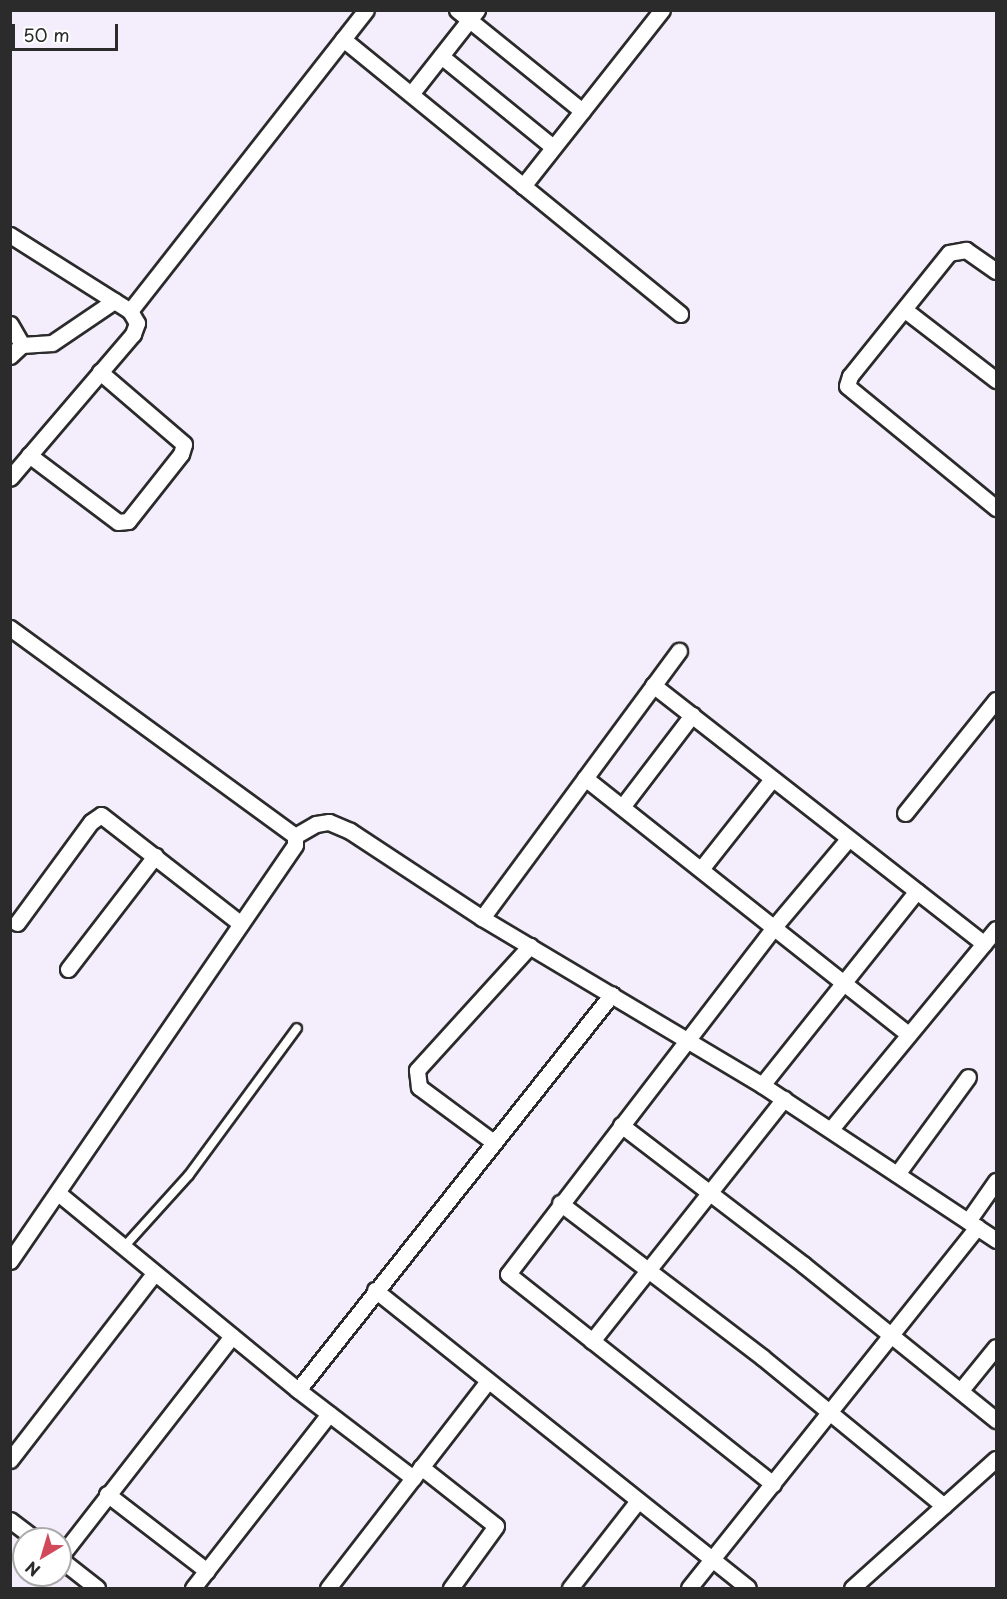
<!DOCTYPE html>
<style>
body{margin:0}
#map{position:relative;width:1007px;height:1599px;overflow:hidden;background:#f4edfc;font-family:"Playpen Sans",sans-serif}
div>[style]{position:absolute}
[style*='--x']{left:calc(var(--x)*1px);top:calc(var(--y)*1px);width:calc(var(--w)*1px);rotate:calc(var(--a)*1deg)}
.roads{filter:drop-shadow(2px 0 #2b2b2b) drop-shadow(-2px 0 #2b2b2b) drop-shadow(0 2px #2b2b2b) drop-shadow(0 -2px #2b2b2b)}
.service>*{height:8px;margin:-4px;padding:0 4px;transform-origin:4px;border-radius:4px;background:#fff}
.minor>*{height:15px;margin:-7.5px;padding:0 7.5px;transform-origin:7.5px;border-radius:7.5px;background:#fff}
span{translate:-50% -50%;white-space:nowrap;text-align:center;line-height:1.15;-webkit-text-stroke:4.5px #fff;paint-order:stroke}
.frame{position:absolute;inset:0;border:12px solid #2b2b2b;pointer-events:none}
.north{position:absolute;left:12px;top:1527px;width:60px;height:60px;box-sizing:border-box;background:#fff;border:2px solid #aaa;border-radius:50%;rotate:218deg;font-size:16px;font-weight:700;line-height:24px;text-align:center;color:#2b2b2b}
.north::after{content:'';display:block;margin:auto;width:21px;height:27px;background:#d1495b;clip-path:polygon(50% 0,100% 100%,50% 72%,0 100%)}
.scale{position:absolute;left:12px;top:24px;width:106px;height:27px;box-sizing:border-box;border:3px solid #2b2b2b;border-top:0;padding-left:8px;font-size:18px;line-height:21px;white-space:nowrap;color:#2b2b2b;-webkit-text-stroke:4px #fff;paint-order:stroke}
</style>
<div id="map">
<div class="roads">
<div class="service">
<i style="--x:123;--y:1248;--w:98;--a:-47.9"></i>
<i style="--x:189;--y:1175;--w:182;--a:-53.7"></i>
</div>
<div class="minor">
<i style="--x:457;--y:10;--w:161;--a:38.9"></i>
<i style="--x:343;--y:39;--w:435;--a:39.2"></i>
<i style="--x:441;--y:56;--w:144;--a:39.1"></i>
<i style="--x:411;--y:94;--w:107;--a:-51.8"></i>
<i style="--x:523;--y:186;--w:224;--a:-51.7"></i>
<i style="--x:10;--y:235;--w:142;--a:32.3"></i>
<i style="--x:130;--y:311;--w:14;--a:60"></i>
<i style="--x:137;--y:323;--w:12;--a:110"></i>
<i style="--x:133;--y:334;--w:189;--a:130.5"></i>
<i style="--x:996;--y:271;--w:37;--a:-145"></i>
<i style="--x:966;--y:250;--w:17;--a:170"></i>
<i style="--x:949;--y:253;--w:158;--a:128.8"></i>
<i style="--x:850;--y:376;--w:10;--a:107"></i>
<i style="--x:847;--y:386;--w:193;--a:39.3"></i>
<i style="--x:905;--y:310;--w:115;--a:37.6"></i>
<i style="--x:130;--y:311;--w:382;--a:-51.9"></i>
<i style="--x:10;--y:324;--w:24;--a:60"></i>
<i style="--x:10;--y:356;--w:16;--a:-43"></i>
<i style="--x:22;--y:345;--w:30;--a:-4"></i>
<i style="--x:52;--y:343;--w:75;--a:-34.1"></i>
<i style="--x:29;--y:455;--w:111;--a:37"></i>
<i style="--x:118;--y:522;--w:10;--a:-6"></i>
<i style="--x:128;--y:521;--w:85;--a:-51.7"></i>
<i style="--x:181;--y:454;--w:10;--a:-73"></i>
<i style="--x:184;--y:444;--w:111;--a:-139.4"></i>
<i style="--x:10;--y:628;--w:353;--a:36.1"></i>
<i style="--x:653;--y:685;--w:420;--a:38"></i>
<i style="--x:585;--y:778;--w:412;--a:38.4"></i>
<i style="--x:622;--y:807;--w:116;--a:-52.7"></i>
<i style="--x:905;--y:813;--w:145;--a:-51.2"></i>
<i style="--x:295;--y:836;--w:24;--a:-30"></i>
<i style="--x:316;--y:824;--w:13;--a:-9"></i>
<i style="--x:329;--y:822;--w:23;--a:23"></i>
<i style="--x:350;--y:831;--w:158;--a:33.4"></i>
<i style="--x:482;--y:918;--w:326;--a:30.8"></i>
<i style="--x:762;--y:1085;--w:281;--a:33.5"></i>
<i style="--x:701;--y:869;--w:115;--a:-51.7"></i>
<i style="--x:482;--y:918;--w:332;--a:-53.6"></i>
<i style="--x:17;--y:923;--w:125;--a:-53.8"></i>
<i style="--x:91;--y:822;--w:12;--a:-35"></i>
<i style="--x:101;--y:815;--w:177;--a:37.9"></i>
<i style="--x:68;--y:969;--w:143;--a:-52.4"></i>
<i style="--x:762;--y:1085;--w:248;--a:-51.4"></i>
<i style="--x:621;--y:1125;--w:230;--a:37.4"></i>
<i style="--x:804;--y:1265;--w:247;--a:38.9"></i>
<i style="--x:831;--y:1129;--w:259;--a:-50.5"></i>
<i style="--x:492;--y:1141;--w:91;--a:-143.5"></i>
<i style="--x:419;--y:1087;--w:17;--a:-97"></i>
<i style="--x:417;--y:1070;--w:168;--a:-47.7"></i>
<i style="--x:897;--y:1174;--w:120;--a:-53.8"></i>
<i style="--x:58;--y:1193;--w:310;--a:39.4"></i>
<i style="--x:298;--y:1390;--w:145;--a:37.4"></i>
<i style="--x:560;--y:1203;--w:254;--a:37.3"></i>
<i style="--x:762;--y:1357;--w:235;--a:39.3"></i>
<i style="--x:968;--y:1221;--w:49;--a:-55"></i>
<i style="--x:10;--y:1261;--w:504;--a:-55.59"></i>
<i style="--x:295;--y:845;--w:9;--a:-90"></i>
<i style="--x:375;--y:1290;--w:477;--a:38.6"></i>
<i style="--x:592;--y:1341;--w:309;--a:-51.6"></i>
<i style="--x:298;--y:1390;--w:505;--a:-51.59"></i>
<i style="--x:961;--y:1390;--w:55;--a:-50.9"></i>
<i style="--x:10;--y:1460;--w:235;--a:-52.3"></i>
<i style="--x:421;--y:1467;--w:95;--a:38.2"></i>
<i style="--x:496;--y:1526;--w:77;--a:126"></i>
<i style="--x:773;--y:1484;--w:338;--a:-141.6"></i>
<i style="--x:508;--y:1274;--w:437;--a:-52.5"></i>
<i style="--x:774;--y:927;--w:115;--a:-49.9"></i>
<i style="--x:107;--y:1494;--w:126;--a:37.6"></i>
<i style="--x:10;--y:1520;--w:31;--a:37"></i>
<i style="--x:60;--y:1557;--w:280;--a:-52.1"></i>
<i style="--x:60;--y:1559;--w:47;--a:38.1"></i>
<i style="--x:193;--y:1588;--w:221;--a:-52"></i>
<i style="--x:328;--y:1588;--w:260;--a:-52.3"></i>
<i style="--x:570;--y:1588;--w:109;--a:-52.1"></i>
<i style="--x:689;--y:1588;--w:462;--a:-51.4"></i>
<i style="--x:852;--y:1588;--w:193;--a:-41.9"></i>
</div>
</div>
<div class="frame"></div>
<div class="north">N</div>
<div class="scale">50 m</div>
</div>
